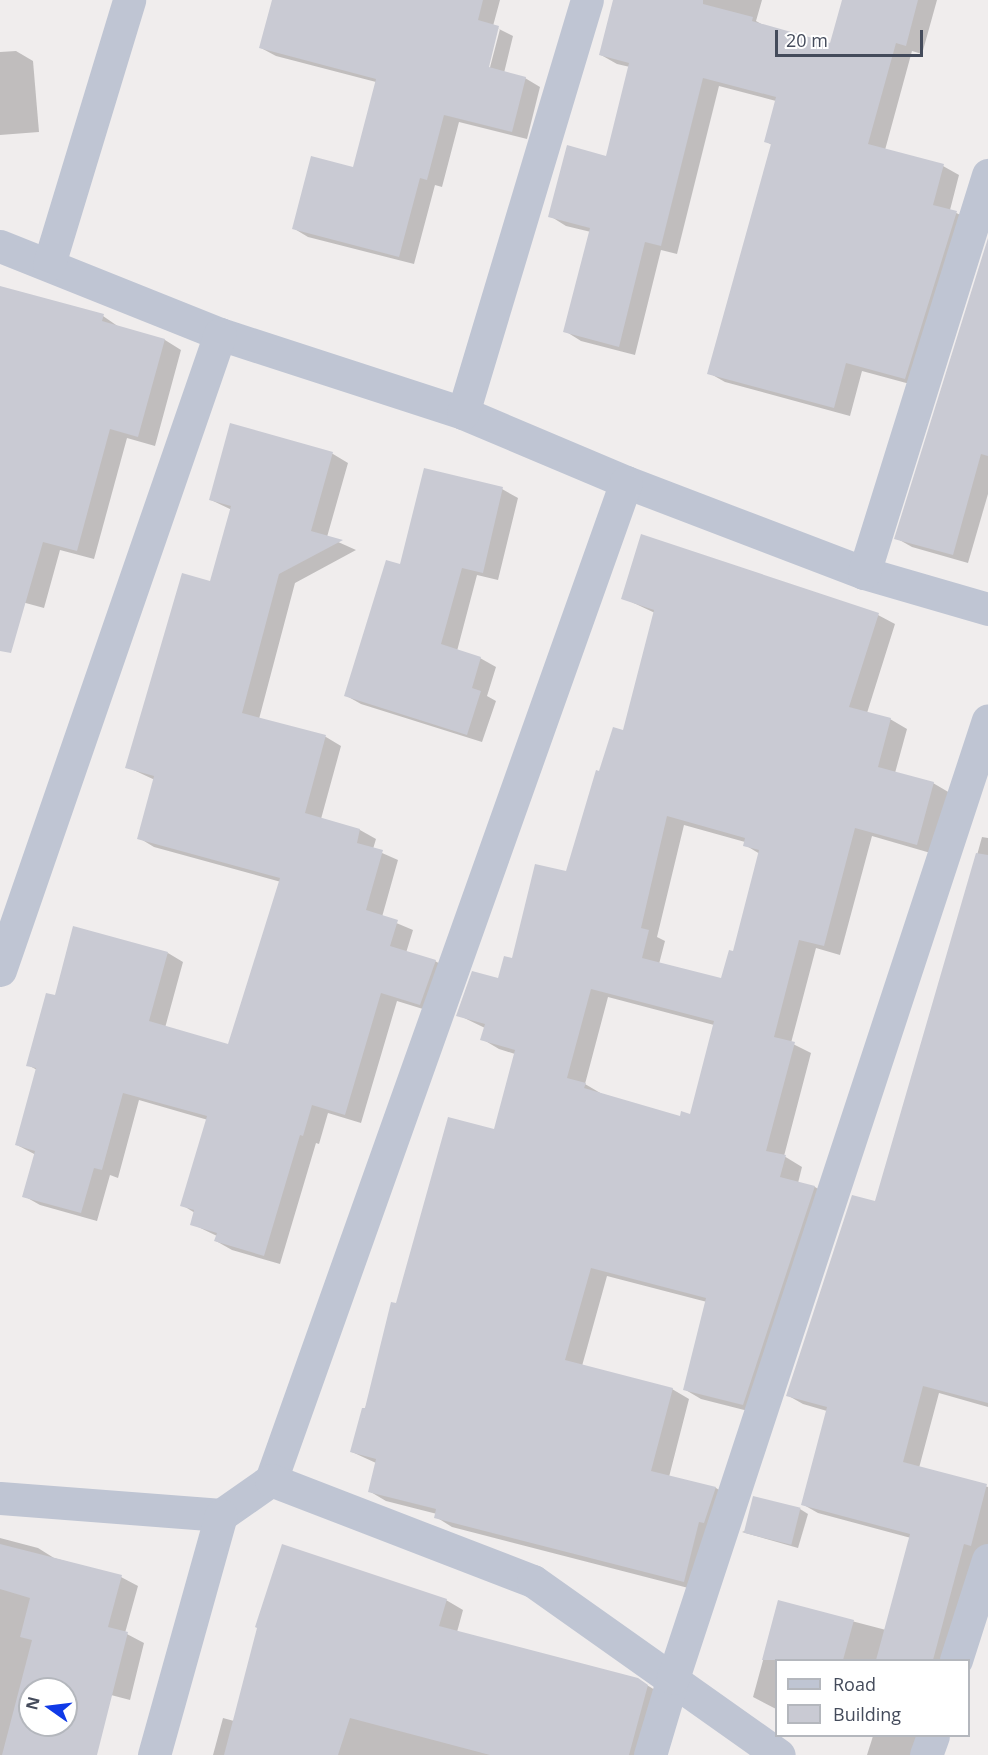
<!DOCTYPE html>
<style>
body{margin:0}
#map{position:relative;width:988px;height:1755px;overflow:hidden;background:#f0eded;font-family:"Open Sans",sans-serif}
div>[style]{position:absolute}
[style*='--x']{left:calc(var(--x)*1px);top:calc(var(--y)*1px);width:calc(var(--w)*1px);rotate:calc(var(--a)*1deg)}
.shadow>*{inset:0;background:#0003}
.building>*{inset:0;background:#c9cad3;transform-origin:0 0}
.minor>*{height:33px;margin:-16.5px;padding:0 16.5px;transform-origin:16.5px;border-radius:16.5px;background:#bfc5d3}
span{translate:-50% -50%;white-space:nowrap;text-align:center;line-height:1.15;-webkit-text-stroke:6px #fff;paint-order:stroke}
.legend{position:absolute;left:775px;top:1659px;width:195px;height:78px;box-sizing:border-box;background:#fff;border:2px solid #b4b7bd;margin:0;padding:8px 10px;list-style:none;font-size:18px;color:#444b5b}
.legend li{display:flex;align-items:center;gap:12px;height:30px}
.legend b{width:30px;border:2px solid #b4b7bd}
.north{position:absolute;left:18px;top:1677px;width:60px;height:60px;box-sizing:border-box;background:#fff;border:2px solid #b4b7bd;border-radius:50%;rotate:284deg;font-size:16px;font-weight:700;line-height:24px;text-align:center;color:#444b5b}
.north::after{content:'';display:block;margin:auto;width:21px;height:27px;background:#103ae7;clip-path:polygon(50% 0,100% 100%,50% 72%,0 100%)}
.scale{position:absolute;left:775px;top:30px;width:148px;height:27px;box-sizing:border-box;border:3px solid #444b5b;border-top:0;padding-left:8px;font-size:18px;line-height:21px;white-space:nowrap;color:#444b5b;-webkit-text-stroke:4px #fff;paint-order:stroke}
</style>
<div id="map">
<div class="shadow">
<i style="clip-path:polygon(evenodd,273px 0,500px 0,493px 26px,513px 36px,504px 73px,525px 78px,540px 87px,527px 139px,459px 122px,442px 187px,435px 185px,414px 264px,308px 237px,293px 228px,354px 168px,376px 82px,276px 56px,261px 48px,273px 0,496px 29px,500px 29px,488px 75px,485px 74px,496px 29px)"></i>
<i style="clip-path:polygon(615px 0,762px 0,756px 21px,765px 26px,831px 44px,843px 0,937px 0,922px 54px,912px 51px,885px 150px,943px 166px,959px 175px,950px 210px,973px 221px,921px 387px,862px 371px,850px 416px,725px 382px,709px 373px,772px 145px,765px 141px,776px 101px,719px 86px,677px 254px,661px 250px,635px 355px,581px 341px,565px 331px,591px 232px,566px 226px,550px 216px,607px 157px,630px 67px,617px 64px,601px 55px)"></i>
<i style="clip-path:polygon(16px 51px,33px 61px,39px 132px,0 135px,0 52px)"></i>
<i style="clip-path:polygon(988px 243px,988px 494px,968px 563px,912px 547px,896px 538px)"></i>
<i style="clip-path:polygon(0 288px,103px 316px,119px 327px,165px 340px,181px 350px,155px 446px,127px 438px,94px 559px,60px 550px,44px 608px,0 596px)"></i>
<i style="clip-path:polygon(231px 425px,333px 454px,348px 463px,327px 537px,356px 550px,295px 583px,259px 719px,326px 737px,341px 746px,321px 819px,360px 830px,376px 839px,373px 849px,398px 860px,382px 917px,413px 930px,406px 953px,435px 961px,451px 970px,436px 1013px,397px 1001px,361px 1123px,328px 1113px,319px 1144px,316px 1143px,280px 1264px,232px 1250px,216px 1241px,217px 1236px,192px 1224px,195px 1213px,182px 1205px,208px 1120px,139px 1100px,118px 1178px,110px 1175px,97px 1221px,40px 1205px,24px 1196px,36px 1155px,17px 1145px,37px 1070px,28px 1065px,56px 997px,168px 953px,183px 962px,165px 1028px,229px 1045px,281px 882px,154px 847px,139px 838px,155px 780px,127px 767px,211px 583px,232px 510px,211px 500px)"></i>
<i style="clip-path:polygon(502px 489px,518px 498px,498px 580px,477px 575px,457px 651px,480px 658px,496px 667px,487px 696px,496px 701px,482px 742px,361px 704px,345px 695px,401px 566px)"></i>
<i style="clip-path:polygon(evenodd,623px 598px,878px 615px,895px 624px,867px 713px,890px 719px,907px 729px,895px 773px,933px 783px,950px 793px,934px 854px,872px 836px,840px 955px,816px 948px,791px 1043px,811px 1053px,784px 1156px,802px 1167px,798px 1183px,815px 1187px,831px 1197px,760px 1414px,701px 1399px,684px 1389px,707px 1302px,607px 1276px,582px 1366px,672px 1389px,689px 1399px,669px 1477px,716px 1488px,732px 1498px,700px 1591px,452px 1527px,436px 1517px,437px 1514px,386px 1501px,369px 1491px,376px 1463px,352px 1452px,397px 1304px,495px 1130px,515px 1054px,499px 1049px,482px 1039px,485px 1028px,458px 1015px,499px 980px,567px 873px,600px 773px,624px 732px,655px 613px,623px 598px,684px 825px,745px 842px,745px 845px,760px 854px,734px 953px,722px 980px,659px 964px,665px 941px,657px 937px,684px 825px,623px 598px,608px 997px,714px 1025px,692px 1115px,681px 1118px,602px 1094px,585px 1084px,608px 997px)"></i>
<i style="clip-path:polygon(982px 837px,988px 838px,988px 1407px,939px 1393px,919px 1468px,988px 1487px,988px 1550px,951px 1660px,776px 1660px,776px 1709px,753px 1697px,779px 1602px,886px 1630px,911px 1538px,818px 1513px,802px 1504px,827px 1411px,803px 1404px,787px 1395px,876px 1203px,936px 1004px)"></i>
<i style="clip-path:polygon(800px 1509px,808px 1514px,798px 1548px,742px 1532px)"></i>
<i style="clip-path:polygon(evenodd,0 1538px,38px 1548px,54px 1558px,121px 1577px,138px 1586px,125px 1633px,144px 1643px,130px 1700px,111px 1695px,94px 1755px,0 1755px,0 1538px,30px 1689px,66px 1689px,66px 1725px,30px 1725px,30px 1689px)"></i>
<i style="clip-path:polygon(446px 1600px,463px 1610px,457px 1632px,637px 1679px,655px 1690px,649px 1755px,213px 1755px,223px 1718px,234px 1721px)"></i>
<i style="clip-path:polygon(873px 1736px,934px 1736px,925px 1755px,867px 1755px)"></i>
</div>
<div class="building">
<i style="clip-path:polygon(272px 0,483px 0,478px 20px,499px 26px,489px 67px,526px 77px,512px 132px,444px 115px,427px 180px,420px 178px,399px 257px,292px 229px,311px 156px,353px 167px,376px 79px,259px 48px)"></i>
<i style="clip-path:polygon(613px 0,703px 0,703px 4px,753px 17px,752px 21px,830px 43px,842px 0,918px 0,906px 46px,896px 43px,868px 144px,944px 164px,933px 205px,957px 211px,905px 379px,846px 363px,834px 408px,707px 374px,771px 144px,764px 142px,776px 97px,703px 78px,661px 246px,645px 242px,619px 347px,563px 332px,590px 228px,548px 217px,567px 145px,606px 156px,629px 63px,599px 55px)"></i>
<i style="clip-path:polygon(988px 238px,988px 456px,981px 454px,953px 555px,894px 539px)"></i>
<i style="clip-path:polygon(0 286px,104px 314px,102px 321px,165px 339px,138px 437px,110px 429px,77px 551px,43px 542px,11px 653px,0 651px)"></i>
<i style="clip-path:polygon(230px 423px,333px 452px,311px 531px,343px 540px,279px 574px,242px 713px,326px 735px,305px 813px,360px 829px,357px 843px,383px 850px,366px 910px,398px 920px,390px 946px,436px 960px,420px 1005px,381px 993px,345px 1115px,312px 1105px,303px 1136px,300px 1135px,264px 1256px,214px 1241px,217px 1233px,190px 1225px,194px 1210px,180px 1206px,207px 1116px,123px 1093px,102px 1170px,94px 1168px,81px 1213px,22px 1197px,35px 1151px,15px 1145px,36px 1068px,26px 1066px,46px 993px,55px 995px,73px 926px,168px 952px,149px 1021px,228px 1044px,280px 878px,137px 839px,154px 776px,125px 768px,182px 573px,210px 581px,231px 506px,209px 500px)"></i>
<i style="clip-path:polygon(424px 468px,503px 487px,483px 573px,462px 568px,441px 644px,481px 657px,472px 688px,481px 691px,467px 735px,344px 696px,386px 560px,400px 564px)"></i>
<i style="clip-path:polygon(evenodd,641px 534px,879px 613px,849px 707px,891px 718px,878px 767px,934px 782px,917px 845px,855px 828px,824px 946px,799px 940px,774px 1037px,795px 1042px,766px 1151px,786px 1155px,780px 1177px,815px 1186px,743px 1405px,683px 1390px,706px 1298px,591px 1268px,565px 1360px,673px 1388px,651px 1471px,716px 1487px,704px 1523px,699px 1522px,684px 1582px,434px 1518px,436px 1509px,368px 1492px,376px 1459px,350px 1452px,362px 1408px,365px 1408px,391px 1302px,396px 1303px,448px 1117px,494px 1129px,515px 1050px,480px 1040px,485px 1024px,456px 1016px,472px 971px,498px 978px,504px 956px,512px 958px,535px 864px,566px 871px,596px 770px,599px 771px,613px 727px,623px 730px,654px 610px,621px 599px,641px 534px,667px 816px,745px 838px,743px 846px,759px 850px,733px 951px,729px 950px,721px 978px,642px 958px,649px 930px,641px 928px,667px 816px,641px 534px,591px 989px,714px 1021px,690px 1114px,681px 1111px,680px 1116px,584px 1088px,586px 1083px,567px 1078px,591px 989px)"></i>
<i style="clip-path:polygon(976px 853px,988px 855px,988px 1403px,923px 1386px,903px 1462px,987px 1484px,971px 1546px,964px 1544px,933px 1660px,876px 1660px,910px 1534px,801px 1505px,827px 1407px,786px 1396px,852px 1195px,875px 1201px)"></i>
<i style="left:753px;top:1496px;width:49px;height:38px;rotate:14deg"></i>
<i style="clip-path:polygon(evenodd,0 1544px,122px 1575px,108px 1627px,128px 1632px,97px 1755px,2px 1755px,32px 1640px,20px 1637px,30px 1598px,0 1589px,0 1544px,30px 1689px,66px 1689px,66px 1725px,30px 1725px,30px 1689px)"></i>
<i style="clip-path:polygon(282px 1544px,447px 1599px,439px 1626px,638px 1678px,648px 1685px,629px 1755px,490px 1755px,350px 1718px,338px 1755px,224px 1755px,257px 1628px,255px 1627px)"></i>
<i style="clip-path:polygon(778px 1600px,854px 1620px,843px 1660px,762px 1660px)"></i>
</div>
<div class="minor">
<i style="--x:0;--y:246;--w:237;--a:21.8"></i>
<i style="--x:220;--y:334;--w:256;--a:18"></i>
<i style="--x:463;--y:413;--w:177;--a:22.9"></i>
<i style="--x:626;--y:482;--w:255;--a:20.9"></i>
<i style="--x:864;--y:573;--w:129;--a:16.2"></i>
<i style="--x:49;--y:264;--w:276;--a:-73.1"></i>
<i style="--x:463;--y:413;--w:431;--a:-73.3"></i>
<i style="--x:864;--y:573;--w:417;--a:-72.7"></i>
<i style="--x:0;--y:970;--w:673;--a:-70.92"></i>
<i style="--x:271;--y:1480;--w:1059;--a:-70.42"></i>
<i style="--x:0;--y:1498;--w:222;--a:4.4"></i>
<i style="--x:221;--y:1515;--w:61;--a:-35"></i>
<i style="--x:271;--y:1480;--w:281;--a:21.1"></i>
<i style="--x:533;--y:1581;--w:301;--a:35.3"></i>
<i style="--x:956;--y:1660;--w:105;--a:-72.3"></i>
<i style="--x:154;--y:1755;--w:249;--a:-74.4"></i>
<i style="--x:650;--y:1755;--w:80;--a:-73.4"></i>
<i style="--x:673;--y:1678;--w:1008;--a:-71.8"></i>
<i style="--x:926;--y:1755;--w:20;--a:-70"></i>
</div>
<ul class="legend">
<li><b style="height:8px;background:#bfc5d3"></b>Road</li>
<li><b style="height:16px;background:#c9cad3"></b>Building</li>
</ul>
<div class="north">N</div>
<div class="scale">20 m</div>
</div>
